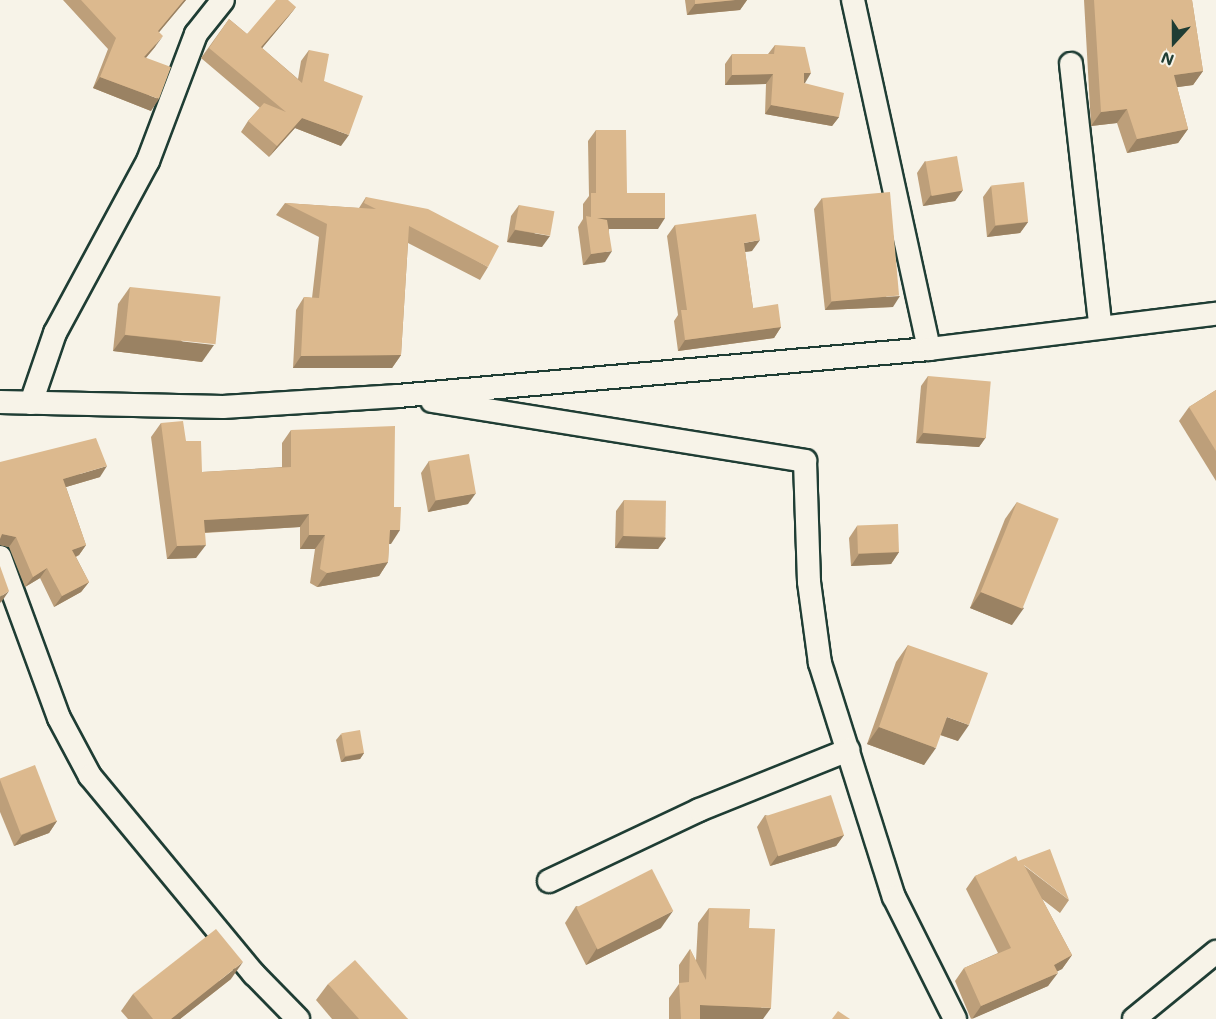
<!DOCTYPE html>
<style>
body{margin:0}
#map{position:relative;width:1216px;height:1019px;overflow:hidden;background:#f7f3e8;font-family:Mali,sans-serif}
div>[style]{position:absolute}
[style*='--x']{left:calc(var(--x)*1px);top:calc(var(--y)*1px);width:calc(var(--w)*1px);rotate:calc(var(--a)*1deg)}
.roads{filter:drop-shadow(2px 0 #1f3d34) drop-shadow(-2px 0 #1f3d34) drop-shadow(0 2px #1f3d34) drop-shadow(0 -2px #1f3d34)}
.minor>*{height:22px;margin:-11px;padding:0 11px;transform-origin:11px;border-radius:11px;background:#f7f3e8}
.wall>*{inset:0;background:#bd9f7a}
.shaded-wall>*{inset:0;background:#9a8263}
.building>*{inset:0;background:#dcb98e;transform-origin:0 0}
span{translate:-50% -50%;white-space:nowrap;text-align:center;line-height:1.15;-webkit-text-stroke:4.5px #f7f3e8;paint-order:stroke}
.north{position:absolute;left:1144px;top:12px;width:60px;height:60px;-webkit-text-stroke:4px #f7f3e8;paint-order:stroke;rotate:201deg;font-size:16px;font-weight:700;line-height:24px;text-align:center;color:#1f3d34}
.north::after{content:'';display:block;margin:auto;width:21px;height:27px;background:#1f3d34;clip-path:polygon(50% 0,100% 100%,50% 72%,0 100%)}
</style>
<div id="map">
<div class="roads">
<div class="minor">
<i style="--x:853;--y:0;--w:357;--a:77.7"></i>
<i style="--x:1071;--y:64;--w:262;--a:83.6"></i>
<i style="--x:432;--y:401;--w:378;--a:9.1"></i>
<i style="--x:805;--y:461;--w:121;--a:88.1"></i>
<i style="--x:809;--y:582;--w:82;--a:82.3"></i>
<i style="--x:820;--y:663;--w:245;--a:72.5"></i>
<i style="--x:894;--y:897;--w:136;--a:63.4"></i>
<i style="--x:0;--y:402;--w:223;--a:1.3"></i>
<i style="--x:223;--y:407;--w:175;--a:-3.6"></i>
<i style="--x:398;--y:396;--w:533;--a:-5.06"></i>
<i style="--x:929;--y:349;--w:289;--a:-7"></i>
<i style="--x:31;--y:403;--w:74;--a:-71.1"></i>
<i style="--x:55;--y:333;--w:196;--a:-61.6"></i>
<i style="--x:148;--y:161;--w:136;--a:-69.3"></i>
<i style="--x:196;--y:34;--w:43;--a:-51.5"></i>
<i style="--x:0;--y:557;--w:171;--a:69.9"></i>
<i style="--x:59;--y:718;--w:66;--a:61.9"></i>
<i style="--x:90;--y:776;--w:257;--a:50.4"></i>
<i style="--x:254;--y:974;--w:63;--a:45.6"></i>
<i style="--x:549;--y:881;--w:166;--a:-25.3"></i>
<i style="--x:699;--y:810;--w:161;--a:-21.9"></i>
<i style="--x:1134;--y:1019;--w:106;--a:-39.3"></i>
</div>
</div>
<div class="wall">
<i style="clip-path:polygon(63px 0,186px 0,159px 32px,155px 47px,146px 58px,151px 111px,93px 88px,108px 49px)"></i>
<i style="clip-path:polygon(685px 0,747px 0,740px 10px,687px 15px)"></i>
<i style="clip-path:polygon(1084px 0,1192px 0,1203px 71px,1193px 85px,1177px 87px,1188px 129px,1178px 143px,1127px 153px,1117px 123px,1091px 126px)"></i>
<i style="clip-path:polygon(296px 7px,288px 17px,262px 48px,298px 79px,301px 61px,309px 50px,324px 81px,341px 146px,295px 128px,269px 157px,241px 132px,248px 121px,260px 108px,201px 58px,229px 19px,247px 34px)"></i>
<i style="clip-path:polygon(775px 45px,805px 83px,804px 83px,839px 117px,832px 126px,765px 114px,766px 84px,725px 85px,725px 64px,732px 54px,768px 54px)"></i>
<i style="clip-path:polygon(596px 130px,627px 193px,658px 229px,609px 229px,605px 262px,583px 265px,578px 227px,583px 219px,583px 204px,589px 196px,588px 141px)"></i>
<i style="clip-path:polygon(925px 161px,963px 190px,955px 201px,923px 206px,917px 173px)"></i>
<i style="clip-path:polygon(991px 186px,1028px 222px,1020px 233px,987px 237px,983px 197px)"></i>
<i style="clip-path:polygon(366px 197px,488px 267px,480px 280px,408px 243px,401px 355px,392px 368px,293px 368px,296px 310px,304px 297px,312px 298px,319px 237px,276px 215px,285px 203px,359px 208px)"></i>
<i style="clip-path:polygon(822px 198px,893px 307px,825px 310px,814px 209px)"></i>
<i style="clip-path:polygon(519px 205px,542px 247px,507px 242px,511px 216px)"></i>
<i style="clip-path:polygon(675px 225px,752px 251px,745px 252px,753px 308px,781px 327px,774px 338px,678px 351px,674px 321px,678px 315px,667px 236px)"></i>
<i style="clip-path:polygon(130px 287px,202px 362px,113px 351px,118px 304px)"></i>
<i style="clip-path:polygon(928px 376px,986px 437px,979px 447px,916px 443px,921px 386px)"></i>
<i style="clip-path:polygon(1216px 390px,1216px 481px,1179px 421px,1189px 407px)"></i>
<i style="clip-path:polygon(161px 423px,186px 441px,202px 472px,282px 467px,282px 443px,291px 430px,391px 544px,389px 544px,388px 562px,379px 576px,317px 587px,310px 583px,315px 549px,300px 549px,300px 527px,205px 533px,196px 558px,167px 559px,151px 437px)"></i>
<i style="clip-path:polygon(429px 461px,468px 504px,428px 512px,421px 473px)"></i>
<i style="clip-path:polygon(0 462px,100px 477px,66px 487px,86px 545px,79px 555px,76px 557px,89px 582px,81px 592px,54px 607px,40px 578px,25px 587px,9px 547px,0 545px)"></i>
<i style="clip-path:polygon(624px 500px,666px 538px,658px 549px,615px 548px,616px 511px)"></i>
<i style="clip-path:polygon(1017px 502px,1012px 625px,970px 608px,1005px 519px)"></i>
<i style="clip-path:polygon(857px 526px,899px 552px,891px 564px,851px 566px,849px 538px)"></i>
<i style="clip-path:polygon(908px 645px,958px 741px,940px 735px,924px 765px,867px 744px,896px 662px)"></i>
<i style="clip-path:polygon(341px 734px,364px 753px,360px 759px,341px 762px,336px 740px)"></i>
<i style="clip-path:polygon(0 779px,57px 821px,49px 833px,14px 846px,0 812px)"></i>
<i style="clip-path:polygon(765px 815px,844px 835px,836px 846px,770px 866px,757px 827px)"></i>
<i style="clip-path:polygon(1018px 861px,1069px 900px,1060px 913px,1042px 899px,1072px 955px,1062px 969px,1057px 971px,1048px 986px,971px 1019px,955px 981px,964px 968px,998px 953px,966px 889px,975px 876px)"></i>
<i style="clip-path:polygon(576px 906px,661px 928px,586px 965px,565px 923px)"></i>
<i style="clip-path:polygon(709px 908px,749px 928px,763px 1019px,669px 1019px,669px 998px,679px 984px,679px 965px,690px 949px,696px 961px,698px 923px)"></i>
<i style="clip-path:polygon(231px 979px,180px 1019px,128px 1019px,121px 1011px,133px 994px)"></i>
<i style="clip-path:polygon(328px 984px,408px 1019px,332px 1019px,316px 1000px)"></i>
</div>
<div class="shaded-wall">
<i style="clip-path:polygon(184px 0,186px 0,150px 43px,158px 31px)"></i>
<i style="clip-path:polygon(735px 0,747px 0,740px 10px,687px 15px,695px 4px)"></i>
<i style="clip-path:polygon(296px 7px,288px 17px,254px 58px,261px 47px)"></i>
<i style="clip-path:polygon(163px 36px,155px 47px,137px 68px,144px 57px)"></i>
<i style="clip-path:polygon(1203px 71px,1193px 85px,1164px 89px,1174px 75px)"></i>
<i style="clip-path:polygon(804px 73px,811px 73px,805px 83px,797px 83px)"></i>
<i style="clip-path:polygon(773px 74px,766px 84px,725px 85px,732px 75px)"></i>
<i style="clip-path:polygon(100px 77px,159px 99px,151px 111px,93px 88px)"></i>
<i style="clip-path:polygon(771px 105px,839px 117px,832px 126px,765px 114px)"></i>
<i style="clip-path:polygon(1127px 109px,1117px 123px,1091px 126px,1101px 112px)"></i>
<i style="clip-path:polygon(302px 118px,349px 135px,341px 146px,295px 128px,269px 157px,277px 146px)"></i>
<i style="clip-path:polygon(1188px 129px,1178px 143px,1127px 153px,1137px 139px)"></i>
<i style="clip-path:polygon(963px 190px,955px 201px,923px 206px,931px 195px)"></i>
<i style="clip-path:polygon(597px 218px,665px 218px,658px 229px,589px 229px)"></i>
<i style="clip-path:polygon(1028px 222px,1020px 233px,987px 237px,995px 226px)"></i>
<i style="clip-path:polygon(515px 230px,550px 236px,542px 247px,507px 242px)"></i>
<i style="clip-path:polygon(760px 240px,752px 251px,736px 253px,744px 243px)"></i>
<i style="clip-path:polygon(612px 251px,605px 262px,583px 265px,591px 254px)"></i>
<i style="clip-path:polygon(900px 296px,893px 307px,825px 310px,833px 300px)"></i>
<i style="clip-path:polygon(781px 327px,774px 338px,678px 351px,685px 340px)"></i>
<i style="clip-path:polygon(125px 335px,214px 345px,202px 362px,113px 351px)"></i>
<i style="clip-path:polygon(401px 355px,392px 368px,293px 368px,301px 356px)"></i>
<i style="clip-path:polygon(923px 433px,986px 437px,979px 447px,916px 443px)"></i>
<i style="clip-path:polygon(107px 466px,100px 477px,56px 490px,63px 479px)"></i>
<i style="clip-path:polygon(476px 493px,468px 504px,428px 512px,436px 500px)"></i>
<i style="clip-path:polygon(309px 514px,300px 527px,195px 533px,204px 520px)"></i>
<i style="clip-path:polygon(390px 530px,400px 530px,391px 544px,380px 543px)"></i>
<i style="clip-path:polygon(2px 534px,16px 537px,9px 547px,0 545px,0 537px)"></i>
<i style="clip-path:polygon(309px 535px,325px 535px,315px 549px,300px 549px)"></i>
<i style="clip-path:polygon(623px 536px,666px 538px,658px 549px,615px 548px)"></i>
<i style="clip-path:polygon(86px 545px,79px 555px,65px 561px,72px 550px)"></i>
<i style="clip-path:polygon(206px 545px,196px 558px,167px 559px,177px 546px)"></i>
<i style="clip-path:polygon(899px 552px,891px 564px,851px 566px,859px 554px)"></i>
<i style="clip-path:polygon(388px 562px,379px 576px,317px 587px,327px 573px)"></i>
<i style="clip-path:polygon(47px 568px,40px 578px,25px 587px,33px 577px)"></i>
<i style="clip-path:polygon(89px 582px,81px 592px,54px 607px,62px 596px)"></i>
<i style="clip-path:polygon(9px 591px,2px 601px,0 603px,0 597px)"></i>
<i style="clip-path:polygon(981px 592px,1024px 608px,1012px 625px,970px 608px)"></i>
<i style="clip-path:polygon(947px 717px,969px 725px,958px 741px,935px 733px)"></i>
<i style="clip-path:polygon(879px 727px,936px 748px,924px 765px,867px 744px)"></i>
<i style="clip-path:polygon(364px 753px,360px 759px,341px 762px,345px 757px)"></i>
<i style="clip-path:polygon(57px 821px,49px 833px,14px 846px,22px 835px)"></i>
<i style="clip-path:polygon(844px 835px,836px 846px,770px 866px,778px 855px)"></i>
<i style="clip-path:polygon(673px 911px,661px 928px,586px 965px,597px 948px)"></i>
<i style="clip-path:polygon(1072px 955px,1062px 969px,1045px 978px,1054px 965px)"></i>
<i style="clip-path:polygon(243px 962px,231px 979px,180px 1019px,171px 1019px)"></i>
<i style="clip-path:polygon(1058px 973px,1048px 986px,972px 1019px,981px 1006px)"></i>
<i style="clip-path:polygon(700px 1005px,771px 1008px,763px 1019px,691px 1019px)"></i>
</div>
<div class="building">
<i style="clip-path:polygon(81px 0,184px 0,158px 31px,163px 36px,144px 57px,171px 67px,159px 99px,100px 77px,116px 38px)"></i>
<i style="clip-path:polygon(276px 0,288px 0,296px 7px,261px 47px,302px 83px,309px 50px,329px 54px,324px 81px,363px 96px,349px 135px,302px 118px,277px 146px,248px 121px,264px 103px,286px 112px,209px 48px,229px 19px,247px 34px)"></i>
<i style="clip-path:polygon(695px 0,735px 0,695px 4px)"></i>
<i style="clip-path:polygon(1094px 0,1192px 0,1203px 71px,1174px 75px,1188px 129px,1137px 139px,1127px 109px,1101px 112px)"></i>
<i style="clip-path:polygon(775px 45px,805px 47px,811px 73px,804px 73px,804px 83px,844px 93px,839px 117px,771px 105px,773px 74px,732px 75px,732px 54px,774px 54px)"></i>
<i style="clip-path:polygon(596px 130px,626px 130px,627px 193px,665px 193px,665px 218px,597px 218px,607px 220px,612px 251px,591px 254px,586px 216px,591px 217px,591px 193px,596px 193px)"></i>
<i style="left:957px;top:156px;width:35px;height:32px;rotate:80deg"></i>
<i style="left:1024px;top:182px;width:40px;height:33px;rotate:84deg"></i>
<i style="left:890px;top:192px;width:104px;height:68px;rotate:85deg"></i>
<i style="clip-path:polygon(366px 197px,428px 209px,499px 246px,488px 267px,409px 226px,401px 355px,301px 356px,304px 297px,319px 298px,327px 224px,285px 203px,376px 209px,364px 203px)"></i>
<i style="left:519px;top:205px;width:36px;height:25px;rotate:10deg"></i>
<i style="clip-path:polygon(756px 214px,760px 240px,744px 243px,753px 308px,778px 304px,781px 327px,685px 340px,681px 310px,687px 310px,675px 225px)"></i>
<i style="left:130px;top:287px;width:91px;height:48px;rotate:6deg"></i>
<i style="left:928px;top:376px;width:63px;height:57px;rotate:5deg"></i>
<i style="clip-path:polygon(1216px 390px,1216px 451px,1189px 407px)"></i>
<i style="clip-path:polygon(183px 421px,186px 441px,201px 441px,202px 472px,291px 467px,291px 430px,395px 426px,394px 507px,401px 507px,400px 530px,390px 530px,388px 562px,327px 573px,320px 569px,325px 535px,309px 535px,309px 514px,204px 520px,206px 545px,177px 546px,161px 423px)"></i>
<i style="clip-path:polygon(96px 438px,107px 466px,63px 479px,86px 545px,72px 550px,89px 582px,62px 596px,47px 568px,33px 577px,16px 537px,2px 534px,0 539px,0 462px)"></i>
<i style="left:469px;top:454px;width:40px;height:41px;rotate:80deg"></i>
<i style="left:624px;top:500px;width:42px;height:36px;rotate:1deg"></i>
<i style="left:1017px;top:502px;width:45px;height:97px;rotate:22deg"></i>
<i style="left:898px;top:524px;width:28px;height:41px;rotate:88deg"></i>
<i style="clip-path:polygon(0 566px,9px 591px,0 597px)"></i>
<i style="clip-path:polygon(908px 645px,988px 673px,969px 725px,947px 717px,936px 748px,879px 727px)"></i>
<i style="left:360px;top:730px;width:23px;height:19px;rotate:80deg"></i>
<i style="left:35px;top:765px;width:60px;height:38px;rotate:69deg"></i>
<i style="left:831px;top:795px;width:42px;height:69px;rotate:72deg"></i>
<i style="clip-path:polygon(1050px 849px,1069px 900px,1024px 865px,1072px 955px,1054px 965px,1058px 973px,981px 1006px,964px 968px,1011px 948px,975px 876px,1016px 856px,1018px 861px)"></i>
<i style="left:652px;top:869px;width:47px;height:85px;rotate:63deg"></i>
<i style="clip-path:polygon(709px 908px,750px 909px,749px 928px,775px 929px,771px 1008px,700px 1005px,700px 1019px,681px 1019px,679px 983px,689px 982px,690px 949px,706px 980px)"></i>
<i style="clip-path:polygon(216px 929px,243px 962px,171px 1019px,153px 1019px,133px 994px)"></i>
<i style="clip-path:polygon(355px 960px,408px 1019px,359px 1019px,328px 984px)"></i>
<i style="clip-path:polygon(838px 1011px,850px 1019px,832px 1019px)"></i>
</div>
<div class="north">N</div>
</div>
